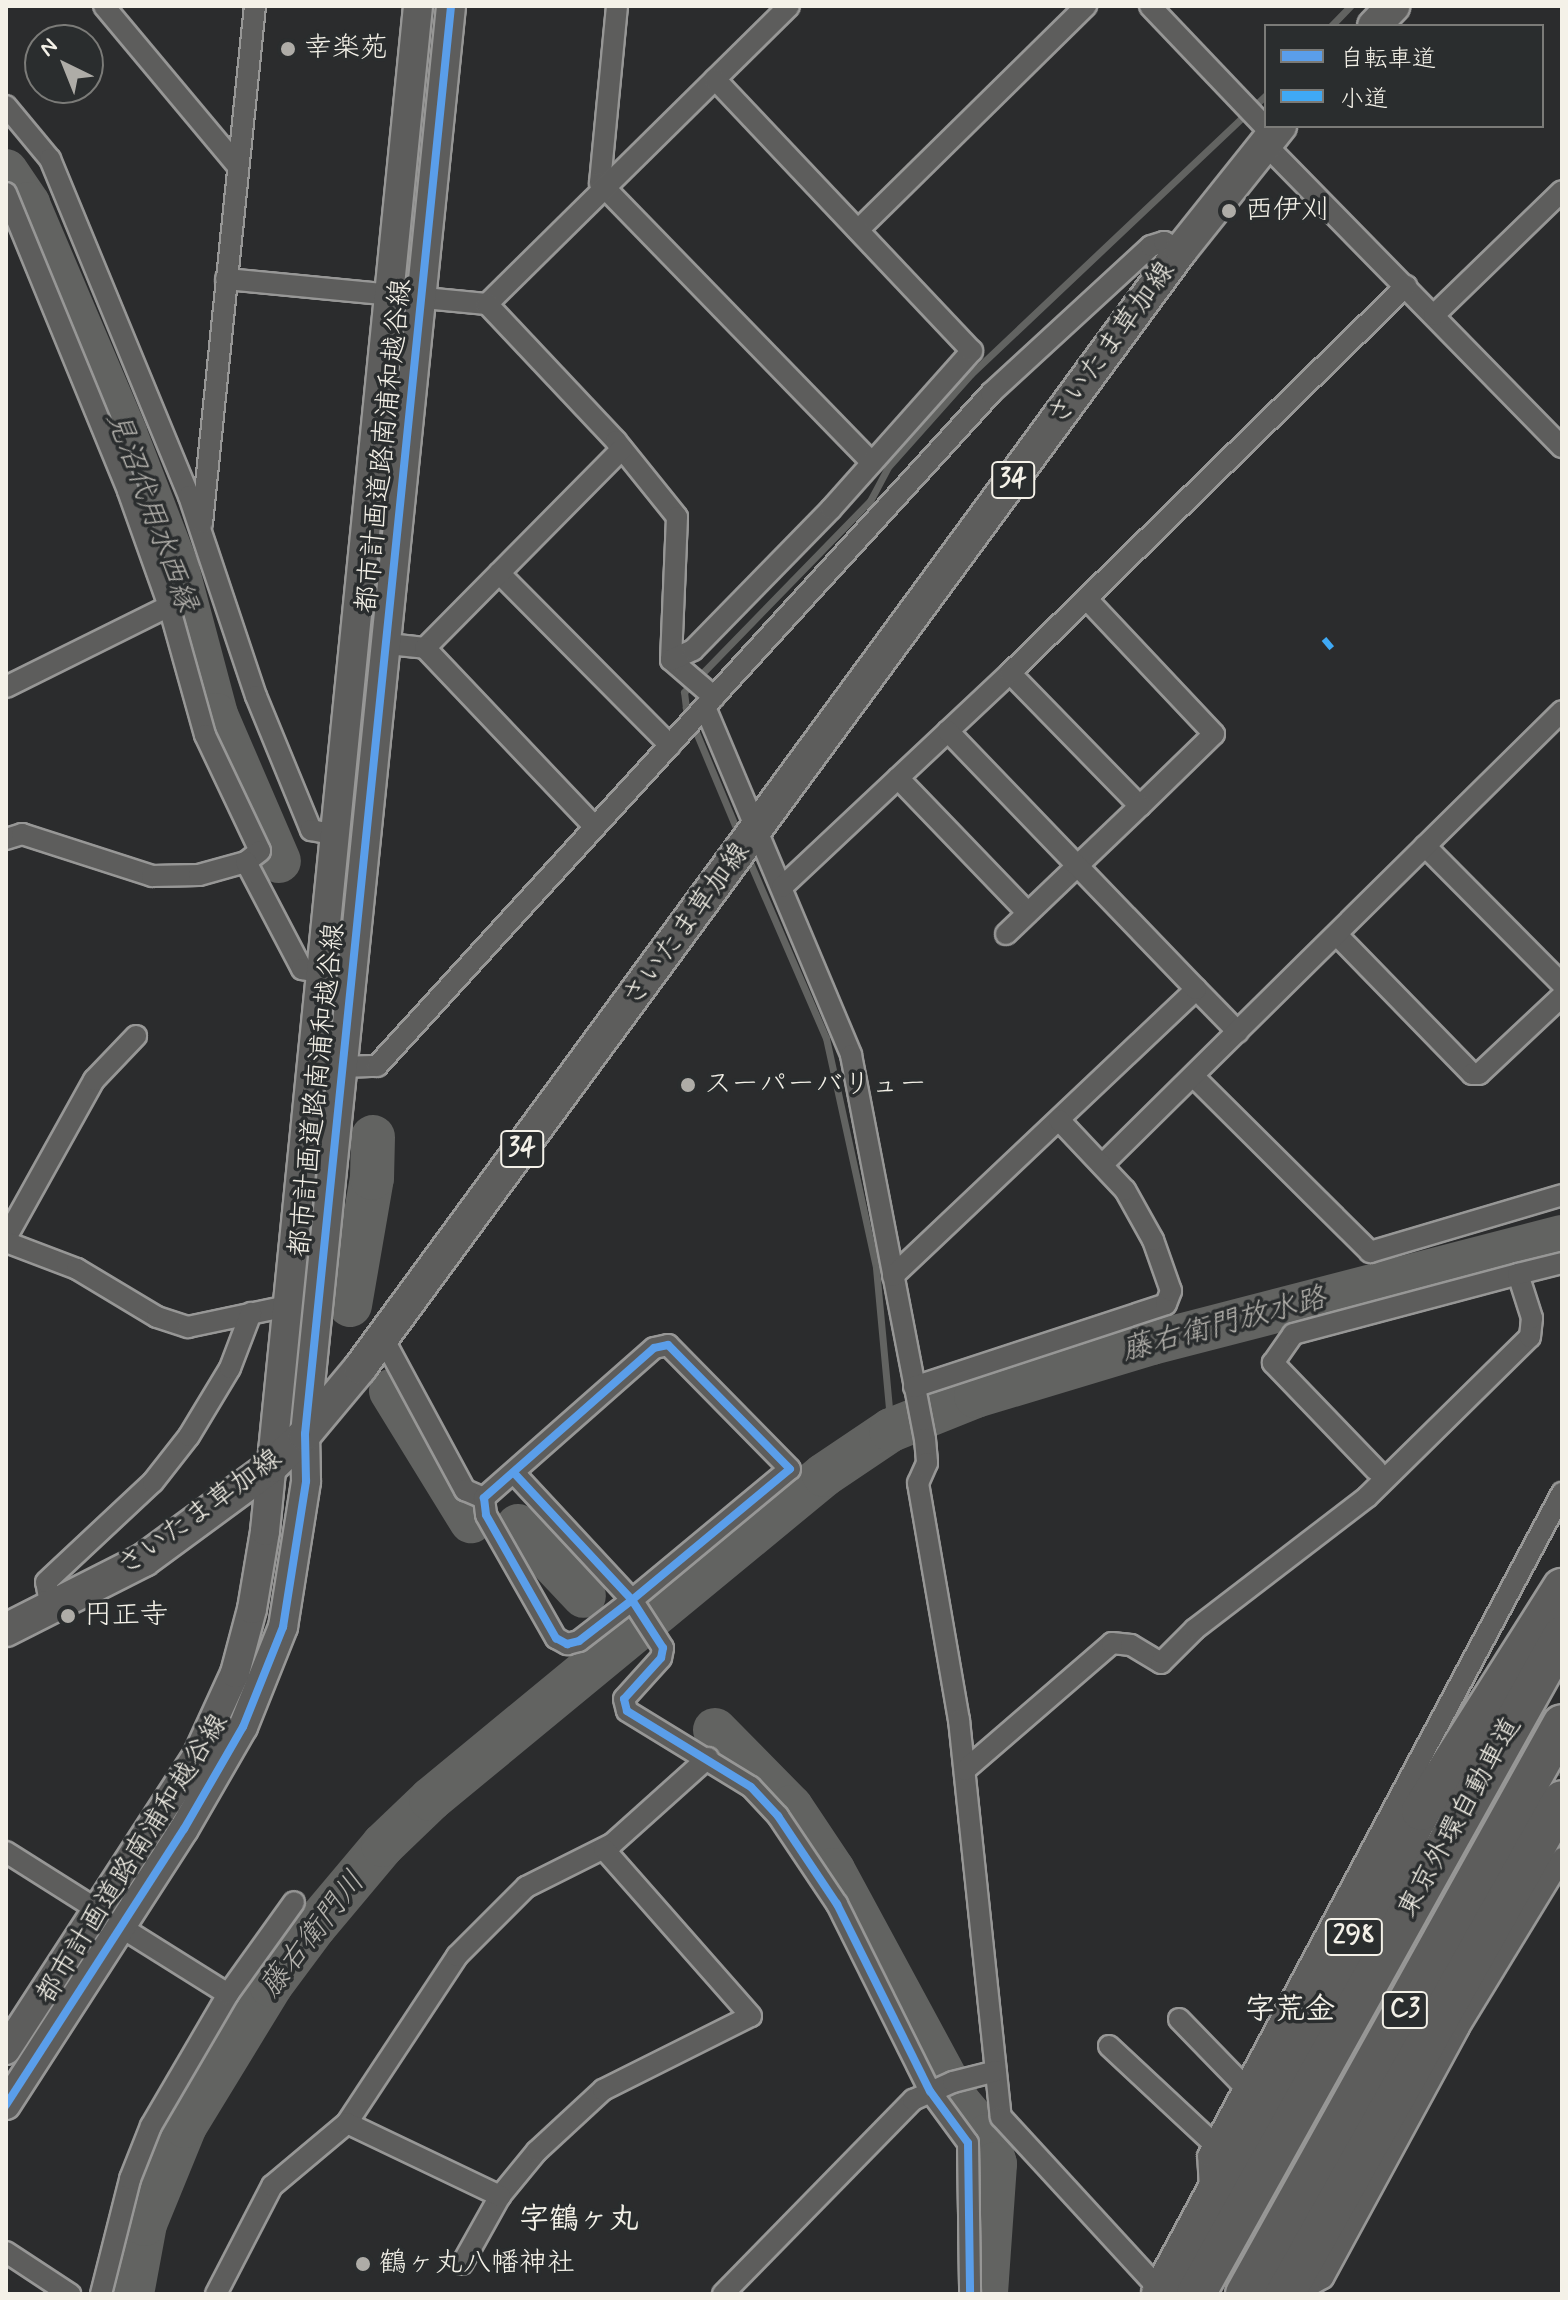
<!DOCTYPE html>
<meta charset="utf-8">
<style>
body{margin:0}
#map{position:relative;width:1568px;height:2300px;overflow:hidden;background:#2b2c2d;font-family:Mynerve,"Klee One",sans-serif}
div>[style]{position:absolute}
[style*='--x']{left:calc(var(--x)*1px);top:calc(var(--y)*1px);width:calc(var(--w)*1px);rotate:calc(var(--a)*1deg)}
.stream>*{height:7px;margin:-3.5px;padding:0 3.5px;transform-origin:3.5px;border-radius:3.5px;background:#626361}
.river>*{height:44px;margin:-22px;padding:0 22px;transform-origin:22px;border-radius:22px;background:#626361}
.highway-tunnel>*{height:38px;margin-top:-19px;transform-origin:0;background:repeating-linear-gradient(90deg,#494a49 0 38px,transparent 0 57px)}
.roads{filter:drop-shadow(2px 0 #979796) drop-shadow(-2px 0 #979796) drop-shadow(0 2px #979796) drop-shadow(0 -2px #979796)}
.street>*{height:20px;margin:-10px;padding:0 10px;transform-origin:10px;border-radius:10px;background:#5d5d5c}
.secondary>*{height:28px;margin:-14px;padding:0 14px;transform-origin:14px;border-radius:14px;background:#5d5d5c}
.primary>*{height:32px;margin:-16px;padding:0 16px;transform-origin:16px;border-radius:16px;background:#5d5d5c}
.highway>*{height:38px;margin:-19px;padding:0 19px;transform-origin:19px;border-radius:19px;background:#5d5d5c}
.quiet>*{height:6px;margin-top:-3px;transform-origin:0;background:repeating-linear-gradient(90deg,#3fa9f5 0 12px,transparent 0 18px)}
.cycleway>*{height:8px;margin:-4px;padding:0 4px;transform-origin:4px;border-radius:4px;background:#5a9eea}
.dots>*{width:22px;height:22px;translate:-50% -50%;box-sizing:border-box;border:4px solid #2a2d2e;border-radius:50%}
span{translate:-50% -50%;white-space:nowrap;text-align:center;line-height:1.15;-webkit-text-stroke:7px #2a2d2e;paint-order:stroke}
.shield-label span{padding:2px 6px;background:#2a2d2e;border:2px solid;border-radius:6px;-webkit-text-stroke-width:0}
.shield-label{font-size:26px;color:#f4f1e8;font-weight:700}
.poi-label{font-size:28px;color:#f4f1e8}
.left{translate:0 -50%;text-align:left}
.street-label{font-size:28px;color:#f4f1e8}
.water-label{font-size:30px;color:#b5b3ae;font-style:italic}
.neighbourhood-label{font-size:30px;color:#f4f1e8;font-weight:700}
.frame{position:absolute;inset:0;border:8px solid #f4f1e8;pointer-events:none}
.legend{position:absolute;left:1264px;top:24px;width:280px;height:104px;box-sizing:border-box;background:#2a2d2e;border:2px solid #7b7b78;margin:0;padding:10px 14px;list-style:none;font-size:24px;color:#f4f1e8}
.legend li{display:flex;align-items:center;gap:16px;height:40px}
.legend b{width:40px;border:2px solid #7b7b78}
.north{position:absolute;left:24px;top:24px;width:80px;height:80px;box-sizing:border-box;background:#2a2d2e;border:2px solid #7b7b78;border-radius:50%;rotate:317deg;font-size:22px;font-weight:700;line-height:32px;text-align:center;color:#f4f1e8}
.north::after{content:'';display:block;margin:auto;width:28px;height:36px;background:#aeaca7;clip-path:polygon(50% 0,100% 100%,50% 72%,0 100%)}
</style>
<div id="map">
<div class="stream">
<i style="--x:1331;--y:26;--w:28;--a:-46"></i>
<i style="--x:739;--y:835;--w:138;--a:-112.7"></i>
<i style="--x:686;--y:708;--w:16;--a:-97"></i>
<i style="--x:684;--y:692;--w:267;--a:-45.8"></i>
<i style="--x:870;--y:501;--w:40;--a:-62"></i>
<i style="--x:889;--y:466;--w:123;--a:-48.3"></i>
<i style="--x:971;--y:374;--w:406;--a:-43.4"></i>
<i style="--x:748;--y:858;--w:196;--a:66.6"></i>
<i style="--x:826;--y:1038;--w:235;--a:77.7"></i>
<i style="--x:876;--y:1268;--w:163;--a:84.7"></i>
</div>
<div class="river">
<i style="--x:6;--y:171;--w:40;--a:56"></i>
<i style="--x:28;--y:204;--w:249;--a:67"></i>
<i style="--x:125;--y:433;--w:145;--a:68.9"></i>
<i style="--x:177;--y:568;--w:152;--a:75.1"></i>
<i style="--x:216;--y:715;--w:159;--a:66.7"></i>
<i style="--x:350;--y:1305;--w:129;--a:-80.2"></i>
<i style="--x:372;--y:1178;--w:41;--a:-88.6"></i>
<i style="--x:391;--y:1391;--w:153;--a:58.4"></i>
<i style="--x:518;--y:1526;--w:96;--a:46.7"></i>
<i style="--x:715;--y:1730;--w:108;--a:45.4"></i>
<i style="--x:791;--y:1807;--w:76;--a:56.3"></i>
<i style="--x:833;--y:1870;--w:265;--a:61.6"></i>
<i style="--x:959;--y:2103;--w:43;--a:49.7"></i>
<i style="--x:987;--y:2136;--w:29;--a:74"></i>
<i style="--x:995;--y:2164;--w:130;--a:94"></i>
<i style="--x:132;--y:2294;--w:71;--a:-79.5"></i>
<i style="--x:145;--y:2224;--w:106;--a:-67.8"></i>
<i style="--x:185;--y:2126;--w:165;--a:-58.6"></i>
<i style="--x:271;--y:1985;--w:74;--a:-53.3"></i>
<i style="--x:315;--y:1926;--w:106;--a:-50"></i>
<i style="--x:383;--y:1845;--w:66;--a:-43.8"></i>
<i style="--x:431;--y:1799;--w:509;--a:-39.5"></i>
<i style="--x:824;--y:1475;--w:81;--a:-33.9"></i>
<i style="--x:891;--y:1430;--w:92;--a:-21.8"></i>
<i style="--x:976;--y:1396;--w:184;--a:-16.8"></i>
<i style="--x:1152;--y:1343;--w:423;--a:-14.5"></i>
</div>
<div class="highway-tunnel">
<i style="--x:1532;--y:1826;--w:61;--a:-60.5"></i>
</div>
<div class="roads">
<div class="street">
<i style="--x:104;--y:6;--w:207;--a:50.1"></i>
<i style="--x:617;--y:6;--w:178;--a:95.5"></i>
<i style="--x:600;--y:183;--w:390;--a:45.8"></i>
<i style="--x:1150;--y:6;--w:177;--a:46.4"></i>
<i style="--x:6;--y:106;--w:69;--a:50.3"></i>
<i style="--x:50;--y:159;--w:365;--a:67.6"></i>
<i style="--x:189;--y:496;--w:211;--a:71.5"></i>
<i style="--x:256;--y:696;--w:145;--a:67.7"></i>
<i style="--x:311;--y:830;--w:26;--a:11"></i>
<i style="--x:1266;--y:145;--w:423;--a:45.6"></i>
<i style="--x:6;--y:193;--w:322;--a:67.7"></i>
<i style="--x:128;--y:491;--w:122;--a:70.4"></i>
<i style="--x:169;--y:606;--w:134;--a:74.4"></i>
<i style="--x:205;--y:735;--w:128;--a:64.6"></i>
<i style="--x:260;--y:851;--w:18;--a:142"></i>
<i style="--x:858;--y:230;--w:320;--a:-44.5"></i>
<i style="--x:226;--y:279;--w:262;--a:5.5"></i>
<i style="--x:487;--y:304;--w:424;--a:-44.6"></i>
<i style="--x:487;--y:304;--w:188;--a:46.7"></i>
<i style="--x:616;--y:441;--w:97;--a:51.2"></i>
<i style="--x:677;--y:517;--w:143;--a:92.4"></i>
<i style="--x:671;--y:660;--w:57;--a:40.7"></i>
<i style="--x:1434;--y:315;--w:178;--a:-44.1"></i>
<i style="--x:202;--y:523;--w:520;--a:-84.15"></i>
<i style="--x:499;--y:573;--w:243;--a:45.2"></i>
<i style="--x:388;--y:644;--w:37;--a:6"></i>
<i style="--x:425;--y:648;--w:280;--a:-45.3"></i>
<i style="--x:425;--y:648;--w:247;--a:46.5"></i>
<i style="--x:671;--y:660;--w:24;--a:-24"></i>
<i style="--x:693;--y:650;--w:197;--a:-45.6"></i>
<i style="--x:831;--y:509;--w:212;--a:-48.3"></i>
<i style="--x:972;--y:351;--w:374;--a:-133.4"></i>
<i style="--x:1010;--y:673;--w:186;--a:45.7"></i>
<i style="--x:1140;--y:806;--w:103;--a:-44.2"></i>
<i style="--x:1214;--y:734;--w:185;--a:-133.3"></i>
<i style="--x:6;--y:687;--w:182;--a:-26.4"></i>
<i style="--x:705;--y:707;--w:377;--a:67.2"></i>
<i style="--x:851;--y:1055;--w:391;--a:79.1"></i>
<i style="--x:925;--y:1439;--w:24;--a:85"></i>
<i style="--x:927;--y:1463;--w:22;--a:114"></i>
<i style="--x:918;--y:1483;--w:241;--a:80.2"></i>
<i style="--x:959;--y:1720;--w:399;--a:84"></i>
<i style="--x:1001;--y:2117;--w:238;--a:47.4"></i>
<i style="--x:898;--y:778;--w:187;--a:46.1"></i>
<i style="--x:6;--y:839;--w:17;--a:-17"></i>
<i style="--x:22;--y:834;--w:137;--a:17.9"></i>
<i style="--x:152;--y:876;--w:47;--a:-1.2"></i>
<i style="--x:199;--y:875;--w:49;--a:-15.5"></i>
<i style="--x:246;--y:862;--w:121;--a:62.4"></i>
<i style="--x:302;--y:969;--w:20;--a:11"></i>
<i style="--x:1425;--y:846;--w:194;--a:45.2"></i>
<i style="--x:782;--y:887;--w:313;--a:-43.2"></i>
<i style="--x:1010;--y:673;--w:554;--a:-44.34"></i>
<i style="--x:1006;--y:934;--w:185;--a:-43.7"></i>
<i style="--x:1337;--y:935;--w:194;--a:45.8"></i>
<i style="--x:1472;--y:1074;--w:7;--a:0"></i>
<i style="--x:1479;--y:1074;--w:114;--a:-43.2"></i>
<i style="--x:1196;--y:989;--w:60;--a:45.7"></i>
<i style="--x:342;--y:1067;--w:35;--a:-2"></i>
<i style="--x:377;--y:1066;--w:911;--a:-47.62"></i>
<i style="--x:991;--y:393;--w:217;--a:-42.6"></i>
<i style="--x:1151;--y:246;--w:14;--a:-17"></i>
<i style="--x:1164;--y:242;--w:19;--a:25"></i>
<i style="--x:1193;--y:1076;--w:250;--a:44.8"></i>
<i style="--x:1370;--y:1252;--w:200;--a:-16.5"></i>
<i style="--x:1102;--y:1165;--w:646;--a:-44.62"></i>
<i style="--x:6;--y:1238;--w:181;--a:-60.9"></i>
<i style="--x:94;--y:1080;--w:61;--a:-46.3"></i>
<i style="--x:6;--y:1242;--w:76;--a:20.8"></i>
<i style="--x:77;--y:1269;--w:93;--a:31"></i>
<i style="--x:157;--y:1317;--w:33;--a:18"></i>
<i style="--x:188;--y:1327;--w:102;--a:-11.9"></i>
<i style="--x:893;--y:1276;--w:417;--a:-43.4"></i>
<i style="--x:1196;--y:989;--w:358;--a:-133.9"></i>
<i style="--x:383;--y:1338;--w:173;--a:61.7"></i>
<i style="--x:465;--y:1490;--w:21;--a:23"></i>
<i style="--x:914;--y:1387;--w:265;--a:-18.2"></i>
<i style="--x:1166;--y:1304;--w:14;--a:-69"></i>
<i style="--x:1171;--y:1291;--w:54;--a:-109.4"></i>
<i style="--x:1153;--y:1240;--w:57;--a:-119.2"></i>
<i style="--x:1125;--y:1190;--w:96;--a:-133.3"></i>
<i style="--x:1376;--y:1470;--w:149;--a:-133.9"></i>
<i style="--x:1273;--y:1363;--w:35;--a:-55"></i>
<i style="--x:1293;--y:1334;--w:233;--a:-14.9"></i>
<i style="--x:515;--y:1474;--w:172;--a:47.1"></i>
<i style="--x:632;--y:1600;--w:205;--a:-39.7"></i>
<i style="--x:790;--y:1469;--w:174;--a:-134.5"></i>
<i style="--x:668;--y:1345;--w:14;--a:168"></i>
<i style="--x:654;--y:1348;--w:227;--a:138.6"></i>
<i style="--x:484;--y:1498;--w:17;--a:83"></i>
<i style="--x:486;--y:1515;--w:142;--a:60.4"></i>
<i style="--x:556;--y:1638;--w:13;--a:29"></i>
<i style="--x:567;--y:1644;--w:12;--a:-14"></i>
<i style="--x:579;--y:1641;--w:67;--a:-37.7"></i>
<i style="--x:632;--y:1600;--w:57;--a:57.1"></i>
<i style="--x:663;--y:1648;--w:10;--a:101"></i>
<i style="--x:661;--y:1658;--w:55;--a:132.1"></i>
<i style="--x:624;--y:1699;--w:12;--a:76"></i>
<i style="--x:627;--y:1711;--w:145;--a:31.5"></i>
<i style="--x:751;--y:1787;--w:40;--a:47"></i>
<i style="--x:778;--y:1816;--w:106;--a:56.2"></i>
<i style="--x:837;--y:1904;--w:209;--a:63.6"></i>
<i style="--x:930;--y:2091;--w:64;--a:53.8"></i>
<i style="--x:968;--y:2143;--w:151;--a:89.2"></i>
<i style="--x:51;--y:1609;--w:27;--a:-100"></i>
<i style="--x:46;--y:1582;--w:146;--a:-43.1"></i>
<i style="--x:153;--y:1482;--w:58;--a:-52"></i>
<i style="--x:189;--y:1436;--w:79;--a:-58.9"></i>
<i style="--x:230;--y:1368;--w:59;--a:-69.1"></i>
<i style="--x:965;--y:1770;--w:194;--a:-40.8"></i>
<i style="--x:1112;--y:1643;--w:19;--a:6"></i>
<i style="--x:1131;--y:1645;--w:35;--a:31"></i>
<i style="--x:1161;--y:1663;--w:48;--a:-45"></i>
<i style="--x:1195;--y:1629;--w:217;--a:-37.5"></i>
<i style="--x:1367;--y:1497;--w:228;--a:-44.5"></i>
<i style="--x:1530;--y:1337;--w:19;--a:-84"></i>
<i style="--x:1532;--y:1318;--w:46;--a:-107.7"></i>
<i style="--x:1518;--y:1274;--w:45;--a:-14"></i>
<i style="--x:6;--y:1852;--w:107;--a:32.3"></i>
<i style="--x:121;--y:1927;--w:126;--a:32.1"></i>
<i style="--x:1179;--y:2019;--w:92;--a:45.9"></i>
<i style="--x:1109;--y:2046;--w:144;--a:43"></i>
<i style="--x:347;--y:2123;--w:200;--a:-56.6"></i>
<i style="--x:457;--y:1956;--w:98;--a:-45"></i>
<i style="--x:526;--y:1887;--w:96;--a:-26.6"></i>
<i style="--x:612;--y:1844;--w:129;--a:-41.9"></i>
<i style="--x:1210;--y:2190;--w:34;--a:-93"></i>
<i style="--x:1208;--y:2156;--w:752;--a:-61.9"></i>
<i style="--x:6;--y:2252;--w:77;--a:33.3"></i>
<i style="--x:462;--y:2264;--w:78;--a:-60.8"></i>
<i style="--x:500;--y:2196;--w:58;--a:-50.6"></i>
<i style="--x:537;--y:2151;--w:90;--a:-42.7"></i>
<i style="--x:603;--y:2090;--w:165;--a:-26.6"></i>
<i style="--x:751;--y:2016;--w:222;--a:-131.4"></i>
<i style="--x:101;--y:2294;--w:119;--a:-75.8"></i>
<i style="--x:130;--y:2179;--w:57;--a:-68.4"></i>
<i style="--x:151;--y:2126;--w:153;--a:-59.7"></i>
<i style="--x:228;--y:1994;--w:113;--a:-54.3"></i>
<i style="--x:216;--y:2294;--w:122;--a:-62.6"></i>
<i style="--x:272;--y:2186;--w:98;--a:-40"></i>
<i style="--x:347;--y:2123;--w:170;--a:25.5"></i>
<i style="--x:723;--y:2294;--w:272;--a:-45.6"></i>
<i style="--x:913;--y:2100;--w:44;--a:-24.2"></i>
<i style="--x:953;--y:2082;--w:44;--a:-14.3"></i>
<i style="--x:1294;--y:2294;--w:33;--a:-29"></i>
<i style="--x:1323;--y:2278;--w:285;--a:-61.5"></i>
<i style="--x:1459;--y:2027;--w:198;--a:-58.6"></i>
</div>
<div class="secondary">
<i style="--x:6;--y:2050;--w:351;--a:-57"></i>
<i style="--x:197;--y:1756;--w:91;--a:-65.4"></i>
<i style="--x:235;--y:1673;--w:66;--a:-75.1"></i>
<i style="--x:252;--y:1609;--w:79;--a:-80.5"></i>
<i style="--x:265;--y:1531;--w:1533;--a:-84.27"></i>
<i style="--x:6;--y:2105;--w:328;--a:-57.2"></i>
<i style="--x:184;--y:1829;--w:118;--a:-60"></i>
<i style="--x:243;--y:1727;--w:108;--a:-68.2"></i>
<i style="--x:283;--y:1627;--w:148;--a:-81"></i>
<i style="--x:306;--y:1481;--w:47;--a:-91.2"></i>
<i style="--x:305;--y:1434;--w:1435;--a:-84.16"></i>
</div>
<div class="primary">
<i style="--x:1374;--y:26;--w:28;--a:-46"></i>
<i style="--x:6;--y:1630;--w:155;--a:-26.9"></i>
<i style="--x:144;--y:1560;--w:159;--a:-36.3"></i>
<i style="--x:272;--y:1466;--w:46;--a:-44.1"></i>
<i style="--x:305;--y:1434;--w:86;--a:-50.2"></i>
<i style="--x:360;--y:1368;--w:1387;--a:-53.71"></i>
<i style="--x:1181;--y:250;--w:159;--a:-51.4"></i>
</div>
<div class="highway">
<i style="--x:1161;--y:2294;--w:549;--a:-61.71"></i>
<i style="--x:1421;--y:1811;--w:264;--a:-57.7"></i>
<i style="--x:1196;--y:2294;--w:753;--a:-60.92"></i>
<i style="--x:1245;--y:2294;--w:652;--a:-60.92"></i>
<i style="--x:1285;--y:2294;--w:566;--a:-60.72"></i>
</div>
</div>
<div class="quiet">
<i style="--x:1324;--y:639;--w:17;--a:50"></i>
</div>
<div class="cycleway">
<i style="--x:515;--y:1474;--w:172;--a:47.1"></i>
<i style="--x:632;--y:1600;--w:205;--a:-39.7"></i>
<i style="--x:790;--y:1469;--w:174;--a:-134.5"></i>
<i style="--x:668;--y:1345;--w:14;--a:168"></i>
<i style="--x:654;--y:1348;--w:227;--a:138.6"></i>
<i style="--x:484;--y:1498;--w:17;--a:83"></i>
<i style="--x:486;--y:1515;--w:142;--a:60.4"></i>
<i style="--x:556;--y:1638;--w:13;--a:29"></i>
<i style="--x:567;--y:1644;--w:12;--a:-14"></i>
<i style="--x:579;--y:1641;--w:67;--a:-37.7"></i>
<i style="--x:632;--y:1600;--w:57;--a:57.1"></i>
<i style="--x:663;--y:1648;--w:10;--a:101"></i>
<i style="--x:661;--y:1658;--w:55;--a:132.1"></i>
<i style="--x:624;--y:1699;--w:12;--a:76"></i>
<i style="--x:627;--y:1711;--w:145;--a:31.5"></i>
<i style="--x:751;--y:1787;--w:40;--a:47"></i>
<i style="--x:778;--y:1816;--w:106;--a:56.2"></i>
<i style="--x:837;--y:1904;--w:209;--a:63.6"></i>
<i style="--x:930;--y:2091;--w:64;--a:53.8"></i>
<i style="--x:968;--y:2143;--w:151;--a:89.2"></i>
<i style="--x:6;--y:2105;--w:328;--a:-57.2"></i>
<i style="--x:184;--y:1829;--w:118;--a:-60"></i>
<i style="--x:243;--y:1727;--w:108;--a:-68.2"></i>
<i style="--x:283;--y:1627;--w:148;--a:-81"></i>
<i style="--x:306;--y:1481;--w:47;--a:-91.2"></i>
<i style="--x:305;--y:1434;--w:1435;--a:-84.16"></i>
</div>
<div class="dots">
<i style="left:288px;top:49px;background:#aeaca7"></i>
<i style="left:1229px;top:211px;background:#aeaca7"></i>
<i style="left:688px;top:1085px;background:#aeaca7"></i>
<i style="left:68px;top:1616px;background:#aeaca7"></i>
<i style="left:363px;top:2264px;background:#aeaca7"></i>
</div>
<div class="shield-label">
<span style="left:1013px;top:480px">34</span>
<span style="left:522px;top:1149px">34</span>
<span style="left:1354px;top:1937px">298</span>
<span style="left:1405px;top:2010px">C3</span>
</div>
<div class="poi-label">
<span class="left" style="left:304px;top:49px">幸楽苑</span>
<span class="left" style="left:1245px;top:211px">西伊刈</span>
<span class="left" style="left:704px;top:1085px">スーパーバリュー</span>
<span class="left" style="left:84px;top:1616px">円正寺</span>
<span class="left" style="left:379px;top:2264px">鶴ヶ丸八幡神社</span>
</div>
<div class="street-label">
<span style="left:1112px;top:344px;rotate:-54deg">さいたま草加線</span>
<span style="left:385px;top:446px;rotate:-84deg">都市計画道路南浦和越谷線</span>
<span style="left:687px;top:925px;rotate:-54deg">さいたま草加線</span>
<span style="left:318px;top:1090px;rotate:-84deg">都市計画道路南浦和越谷線</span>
<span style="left:200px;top:1513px;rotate:-36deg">さいたま草加線</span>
<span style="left:1460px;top:1818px;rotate:-61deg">東京外環自動車道</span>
<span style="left:133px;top:1859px;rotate:-58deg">都市計画道路南浦和越谷線</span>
</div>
<div class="water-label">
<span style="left:151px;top:512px;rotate:70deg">見沼代用水西縁</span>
<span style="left:1224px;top:1325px;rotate:-15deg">藤右衛門放水路</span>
<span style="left:313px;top:1935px;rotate:-52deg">藤右衛門川</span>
</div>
<div class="neighbourhood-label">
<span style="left:1290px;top:2010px">字荒金</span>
<span style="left:579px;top:2220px">字鶴ヶ丸</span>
</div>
<div class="frame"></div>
<ul class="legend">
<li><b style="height:10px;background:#5a9eea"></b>自転車道</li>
<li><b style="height:10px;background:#3fa9f5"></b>小道</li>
</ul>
<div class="north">N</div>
</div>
